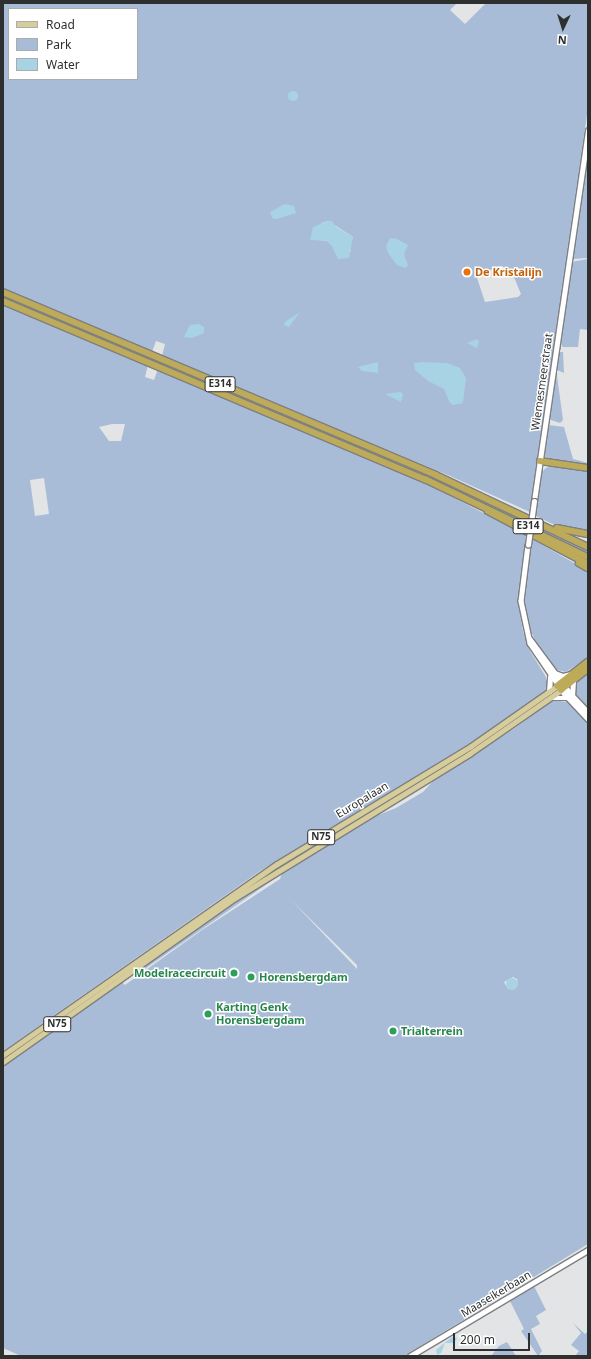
<!DOCTYPE html>
<style>
body{margin:0}
#map{position:relative;width:591px;height:1359px;overflow:hidden;background:#e2e4e6;font-family:"Noto Sans",sans-serif}
div>[style]{position:absolute}
[style*='--x']{left:calc(var(--x)*1px);top:calc(var(--y)*1px);width:calc(var(--w)*1px);rotate:calc(var(--a)*1deg)}
.green>*{inset:0;background:#a8bcd7;transform-origin:0 0}
.water>*{inset:0;background:#a8d3e4}
.round{border-radius:50%}
.roads{filter:drop-shadow(1px 0 #7e7f81) drop-shadow(-1px 0 #7e7f81) drop-shadow(0 1px #7e7f81) drop-shadow(0 -1px #7e7f81)}
.secondary>*{height:4.5px;margin:-2.25px;padding:0 2.25px;transform-origin:2.25px;border-radius:2.25px;background:#fff}
.primary>*{height:5px;margin:-2.5px;padding:0 2.5px;transform-origin:2.5px;border-radius:2.5px;background:#d7cd9b}
.highway>*{height:5.5px;margin:-2.75px;padding:0 2.75px;transform-origin:2.75px;border-radius:2.75px;background:#bdab59}
.bridges{filter:drop-shadow(1px 0 #7e7f81) drop-shadow(-1px 0 #7e7f81) drop-shadow(0 1px #7e7f81) drop-shadow(0 -1px #7e7f81)}
.secondary-bridge>*{height:4.5px;margin:-2.25px;padding:0 2.25px;transform-origin:2.25px;border-radius:2.25px;background:#fff}
.dots>*{width:11px;height:11px;translate:-50% -50%;box-sizing:border-box;border:2px solid #fff;border-radius:50%}
span{translate:-50% -50%;white-space:nowrap;text-align:center;line-height:1.15;-webkit-text-stroke:3px #fff;paint-order:stroke}
.shield-label span{padding:1px 3px;background:#fff;border:1px solid;border-radius:3px;-webkit-text-stroke-width:0}
.shield-label{font-size:10px;color:#2e2f2f;font-weight:700}
.food-label{font-size:11px;color:#c56008;font-weight:700}
.left{translate:0 -50%;text-align:left}
.street-label{font-size:11px;color:#2e2f2f}
.leisure-label{font-size:11px;color:#27864d;font-weight:700}
.right{translate:-100% -50%;text-align:right}
.frame{position:absolute;inset:0;border:4px solid #2e2f2f;pointer-events:none}
.legend{position:absolute;left:8px;top:8px;width:130px;height:72px;box-sizing:border-box;background:#fff;border:1px solid #abacac;margin:0;padding:5px 7px;list-style:none;font-size:12px;color:#2e2f2f}
.legend li{display:flex;align-items:center;gap:8px;height:20px}
.legend b{width:20px;border:1px solid #abacac}
.north{position:absolute;left:543px;top:8px;width:40px;height:40px;-webkit-text-stroke:3px #fff;paint-order:stroke;rotate:184deg;font-size:11px;font-weight:700;line-height:16px;text-align:center;color:#2e2f2f}
.north::after{content:'';display:block;margin:auto;width:14px;height:18px;background:#2e2f2f;clip-path:polygon(50% 0,100% 100%,50% 72%,0 100%)}
.scale{position:absolute;left:453px;top:1333px;width:77px;height:18px;box-sizing:border-box;border:2px solid #2e2f2f;border-top:0;padding-left:5px;font-size:12px;line-height:14px;white-space:nowrap;color:#2e2f2f;-webkit-text-stroke:3px #fff;paint-order:stroke}
</style>
<div id="map">
<div class="green">
<i style="clip-path:polygon(evenodd,3px 3px,457px 3px,450px 10px,465px 24px,486px 3px,588px 3px,588px 108px,530px 512px,450px 476px,162px 356px,165px 344px,156px 341px,152px 352px,3px 289px,3px 3px,9px 9px,137px 9px,137px 79px,9px 79px,9px 9px,3px 3px,328px 221px,353px 237px,349px 246px,351px 251px,339px 259px,333px 246px,327px 241px,312px 239px,322px 223px,328px 221px,3px 3px,498px 267px,506px 267px,507px 271px,511px 270px,521px 294px,518px 297px,485px 302px,476px 275px,498px 267px)"></i>
<i style="clip-path:polygon(588px 144px,588px 258px,573px 259px,571px 258px)"></i>
<i style="clip-path:polygon(588px 259px,588px 330px,580px 329px,578px 347px,563px 347px,560px 343px,571px 262px)"></i>
<i style="left:3px;top:294px;width:160px;height:5px;rotate:23deg"></i>
<i style="clip-path:polygon(evenodd,3px 305px,148px 365px,145px 377px,154px 380px,158px 369px,433px 487px,526px 535px,519px 606px,523px 631px,530px 651px,546px 677px,548px 686px,546px 690px,480px 737px,260px 871px,3px 1051px,3px 305px,112px 424px,125px 424px,121px 441px,109px 441px,99px 427px,112px 424px,3px 305px,44px 478px,49px 514px,35px 516px,30px 480px,44px 478px)"></i>
<i style="clip-path:polygon(558px 352px,563px 352px,564px 373px,557px 370px,557px 376px,563px 420px,560px 423px,548px 419px)"></i>
<i style="clip-path:polygon(160px 361px,301px 420px,402px 465px,159px 364px)"></i>
<i style="clip-path:polygon(549px 425px,564px 427px,573px 459px,588px 463px,588px 466px,546px 458px,544px 454px)"></i>
<i style="clip-path:polygon(554px 466px,588px 470px,588px 532px,563px 529px,536px 516px,540px 474px,546px 468px)"></i>
<i style="clip-path:polygon(422px 474px,528px 518px,528px 524px,428px 478px)"></i>
<i style="clip-path:polygon(534px 522px,588px 550px,588px 555px,533px 526px)"></i>
<i style="clip-path:polygon(532px 539px,588px 571px,588px 657px,566px 672px,557px 670px,549px 661px,540px 650px,526px 621px,523px 603px)"></i>
<i style="clip-path:polygon(588px 674px,588px 708px,576px 695px,574px 687px,575px 682px)"></i>
<i style="clip-path:polygon(evenodd,553px 700px,567px 702px,588px 723px,588px 1244px,404px 1356px,21px 1356px,3px 1348px,3px 1066px,122px 982px,125px 985px,202px 930px,280px 879px,282px 873px,371px 818px,396px 808px,423px 792px,434px 780px,515px 728px,553px 700px,291px 900px,357px 965px,357px 969px,291px 900px,553px 700px,513px 977px,517px 979px,518px 983px,516px 987px,508px 989px,504px 982px,513px 977px)"></i>
<i style="clip-path:polygon(277px 874px,277px 877px,136px 975px,129px 976px)"></i>
<i style="clip-path:polygon(534px 1286px,546px 1310px,536px 1316px,540px 1324px,531px 1329px,542px 1351px,538px 1356px,521px 1331px,524px 1329px,510px 1301px)"></i>
<i style="clip-path:polygon(573px 1323px,585px 1334px,588px 1331px,588px 1356px,575px 1356px,579px 1351px,571px 1345px,581px 1333px)"></i>
<i style="clip-path:polygon(507px 1342px,516px 1356px,491px 1356px,499px 1346px)"></i>
</div>
<div class="water">
<i class="round" style="left:288px;top:91px;width:10px;height:10px"></i>
<i style="clip-path:polygon(285px 204px,294px 206px,296px 213px,277px 219px,272px 218px,270px 212px)"></i>
<i style="clip-path:polygon(328px 221px,332px 221px,336px 227px,353px 237px,349px 258px,338px 259px,332px 246px,327px 241px,310px 240px,313px 227px)"></i>
<i style="clip-path:polygon(390px 238px,397px 239px,408px 245px,404px 254px,408px 265px,406px 268px,397px 265px,388px 253px,386px 246px)"></i>
<i style="clip-path:polygon(300px 312px,289px 327px,284px 325px,285px 322px)"></i>
<i style="clip-path:polygon(199px 324px,204px 327px,204px 333px,192px 338px,184px 337px,190px 325px)"></i>
<i style="clip-path:polygon(477px 339px,479px 342px,477px 348px,467px 343px)"></i>
<i style="clip-path:polygon(378px 362px,378px 373px,362px 371px,358px 367px)"></i>
<i style="clip-path:polygon(422px 362px,447px 363px,460px 368px,466px 378px,463px 403px,453px 405px,450px 403px,444px 389px,428px 381px,415px 370px,414px 363px)"></i>
<i style="clip-path:polygon(400px 392px,403px 394px,401px 402px,385px 394px)"></i>
<i class="round" style="left:506px;top:978px;width:12px;height:12px"></i>
<i style="clip-path:polygon(452px 1337px,457px 1338px,454px 1343px,445px 1343px,441px 1353px,437px 1355px,436px 1350px)"></i>
</div>
<div class="roads">
<div class="secondary">
<i style="--x:534;--y:501;--w:374;--a:-81.7"></i>
<i style="--x:528;--y:545;--w:56;--a:97.1"></i>
<i style="--x:521;--y:601;--w:43;--a:77.9"></i>
<i style="--x:530;--y:643;--w:60;--a:55.8"></i>
<i style="--x:564;--y:693;--w:35;--a:47"></i>
<i style="--x:530;--y:639;--w:67;--a:53.5"></i>
<i style="--x:570;--y:693;--w:26;--a:47"></i>
<i style="--x:555;--y:673;--w:9;--a:21"></i>
<i style="--x:563;--y:676;--w:8;--a:-14"></i>
<i style="--x:549;--y:692;--w:15;--a:-86"></i>
<i style="--x:572;--y:696;--w:16;--a:-86"></i>
<i style="--x:551;--y:698;--w:16;--a:0"></i>
<i style="--x:410;--y:1356;--w:207;--a:-30.8"></i>
</div>
<div class="primary">
<i style="--x:3;--y:1055;--w:334;--a:-34.9"></i>
<i style="--x:277;--y:864;--w:227;--a:-31.3"></i>
<i style="--x:471;--y:746;--w:105;--a:-34.9"></i>
<i style="--x:3;--y:1062;--w:278;--a:-35.3"></i>
<i style="--x:230;--y:901;--w:281;--a:-31.6"></i>
<i style="--x:469;--y:754;--w:112;--a:-34.8"></i>
</div>
<div class="highway">
<i style="--x:3;--y:292;--w:470;--a:22.9"></i>
<i style="--x:436;--y:475;--w:168;--a:25.3"></i>
<i style="--x:3;--y:301;--w:458;--a:22.9"></i>
<i style="--x:425;--y:479;--w:181;--a:25.6"></i>
<i style="--x:540;--y:461;--w:49;--a:8.3"></i>
<i style="--x:488;--y:511;--w:113;--a:27.9"></i>
<i style="--x:557;--y:528;--w:32;--a:11"></i>
<i style="--x:579;--y:563;--w:10;--a:29"></i>
<i style="--x:557;--y:686;--w:39;--a:-38"></i>
<i style="--x:561;--y:690;--w:34;--a:-38"></i>
</div>
</div>
<div class="bridges">
<div class="secondary-bridge">
<i style="--x:528;--y:545;--w:44;--a:-82.2"></i>
</div>
</div>
<div class="dots">
<i style="left:467px;top:272px;background:#e8710a"></i>
<i style="left:234px;top:973px;background:#2e9e5b"></i>
<i style="left:251px;top:977px;background:#2e9e5b"></i>
<i style="left:208px;top:1014px;background:#2e9e5b"></i>
<i style="left:393px;top:1031px;background:#2e9e5b"></i>
</div>
<div class="shield-label">
<span style="left:220px;top:384px">E314</span>
<span style="left:528px;top:526px">E314</span>
<span style="left:321px;top:837px">N75</span>
<span style="left:57px;top:1024px">N75</span>
</div>
<div class="food-label">
<span class="left" style="left:475px;top:272px">De Kristalijn</span>
</div>
<div class="street-label">
<span style="left:542px;top:382px;rotate:-82deg">Wiemesmeerstraat</span>
<span style="left:362px;top:800px;rotate:-31deg">Europalaan</span>
<span style="left:496px;top:1294px;rotate:-31deg">Maaseikerbaan</span>
</div>
<div class="leisure-label">
<span class="right" style="left:226px;top:973px">Modelracecircuit</span>
<span class="left" style="left:259px;top:977px">Horensbergdam</span>
<span class="left" style="left:216px;top:1014px">Karting Genk<br>Horensbergdam</span>
<span class="left" style="left:401px;top:1031px">Trialterrein</span>
</div>
<div class="frame"></div>
<ul class="legend">
<li><b style="height:5px;background:#d7cd9b"></b>Road</li>
<li><b style="height:11px;background:#a8bcd7"></b>Park</li>
<li><b style="height:11px;background:#a8d3e4"></b>Water</li>
</ul>
<div class="north">N</div>
<div class="scale">200 m</div>
</div>
